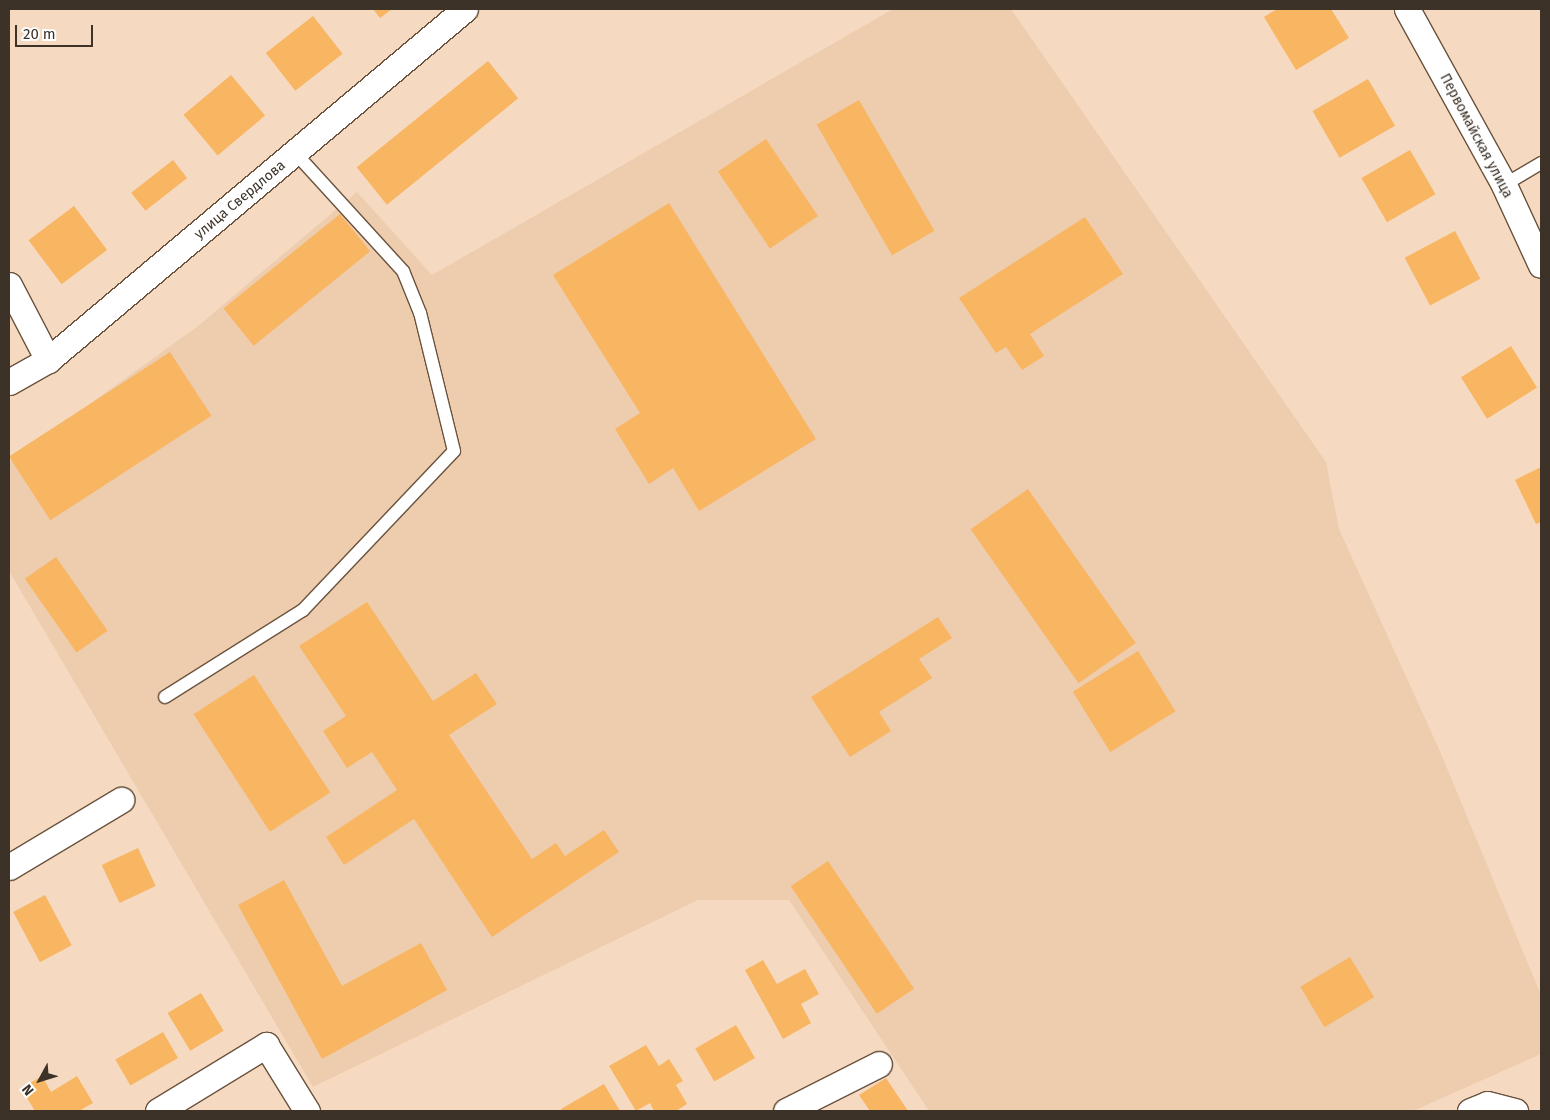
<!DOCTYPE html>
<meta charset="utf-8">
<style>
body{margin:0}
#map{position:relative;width:1550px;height:1120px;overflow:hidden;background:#f5dac1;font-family:"Fira Sans",sans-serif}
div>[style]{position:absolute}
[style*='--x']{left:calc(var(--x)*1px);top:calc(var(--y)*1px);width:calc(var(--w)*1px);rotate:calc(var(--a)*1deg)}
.built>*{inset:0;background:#eecdaf}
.building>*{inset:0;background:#f8b562;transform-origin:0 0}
.roads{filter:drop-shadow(1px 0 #6a523d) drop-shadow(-1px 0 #6a523d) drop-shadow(0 1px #6a523d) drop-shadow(0 -1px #6a523d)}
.lane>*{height:12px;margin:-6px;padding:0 6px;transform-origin:6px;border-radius:6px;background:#fff}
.street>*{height:25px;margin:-12.5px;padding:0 12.5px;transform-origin:12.5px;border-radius:12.5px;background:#fff}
span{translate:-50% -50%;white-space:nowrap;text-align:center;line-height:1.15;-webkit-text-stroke:5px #fff;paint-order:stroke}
.street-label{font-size:14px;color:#3c3228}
.frame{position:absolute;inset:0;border:10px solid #3c3228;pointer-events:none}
.north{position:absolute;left:15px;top:1055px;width:50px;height:50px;-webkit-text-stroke:4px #fff;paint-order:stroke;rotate:231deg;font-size:14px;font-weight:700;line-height:20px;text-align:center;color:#3c3228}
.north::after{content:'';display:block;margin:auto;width:18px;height:22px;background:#3c3228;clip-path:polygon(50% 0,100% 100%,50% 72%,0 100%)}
.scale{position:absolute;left:15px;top:25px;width:78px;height:22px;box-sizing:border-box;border:2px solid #3c3228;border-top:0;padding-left:6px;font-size:15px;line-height:18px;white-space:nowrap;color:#3c3228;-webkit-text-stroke:4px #fff;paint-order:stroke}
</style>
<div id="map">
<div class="built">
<i style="clip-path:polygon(893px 9px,1011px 9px,1326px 462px,1339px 529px,1439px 749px,1541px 995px,1541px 1054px,1413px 1111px,929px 1111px,789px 900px,698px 900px,313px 1087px,9px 571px,9px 462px,198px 326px,357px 192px,432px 275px)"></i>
</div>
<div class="building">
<i style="clip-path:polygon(373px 9px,392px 9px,380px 18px)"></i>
<i style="clip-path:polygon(1277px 9px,1331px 9px,1349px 38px,1296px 70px,1264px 17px)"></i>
<i style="left:313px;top:16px;width:48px;height:60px;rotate:52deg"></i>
<i style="left:488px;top:61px;width:48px;height:169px;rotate:51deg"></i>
<i style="left:231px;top:75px;width:53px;height:62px;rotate:50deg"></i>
<i style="left:1368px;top:79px;width:54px;height:64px;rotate:60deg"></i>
<i style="left:859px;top:100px;width:151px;height:49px;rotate:60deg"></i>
<i style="left:766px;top:139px;width:93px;height:58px;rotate:56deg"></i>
<i style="left:1410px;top:150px;width:51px;height:56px;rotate:60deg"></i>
<i style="left:173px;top:160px;width:23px;height:53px;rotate:52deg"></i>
<i style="clip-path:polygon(669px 203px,816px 439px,699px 511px,673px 468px,649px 484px,615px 429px,640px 413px,553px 275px)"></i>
<i style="left:74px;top:206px;width:55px;height:57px;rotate:53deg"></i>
<i style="left:340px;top:214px;width:48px;height:150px;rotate:51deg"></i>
<i style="clip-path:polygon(1085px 217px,1123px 274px,1030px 334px,1044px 356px,1022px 370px,1006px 347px,996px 353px,959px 298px)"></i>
<i style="left:1455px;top:231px;width:54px;height:57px;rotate:62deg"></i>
<i style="left:1511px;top:346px;width:49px;height:59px;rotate:58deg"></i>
<i style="left:170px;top:352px;width:76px;height:192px;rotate:57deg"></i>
<i style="clip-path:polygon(1541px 467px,1541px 522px,1536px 524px,1515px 480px)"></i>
<i style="left:1028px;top:489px;width:188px;height:70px;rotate:55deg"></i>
<i style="left:56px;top:557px;width:90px;height:38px;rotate:55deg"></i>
<i style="clip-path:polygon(367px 602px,433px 701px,476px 673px,497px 704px,449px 735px,532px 859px,556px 843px,565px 856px,604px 830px,619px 852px,492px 937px,414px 819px,344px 865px,326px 837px,397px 790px,372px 752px,347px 768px,323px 731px,346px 716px,299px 646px)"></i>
<i style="clip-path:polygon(938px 617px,952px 638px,919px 659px,932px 678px,879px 712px,891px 731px,850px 757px,811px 697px)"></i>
<i style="left:1138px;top:651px;width:71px;height:77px;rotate:58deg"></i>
<i style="left:254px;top:675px;width:140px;height:72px;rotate:57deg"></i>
<i style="left:138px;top:848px;width:42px;height:40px;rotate:65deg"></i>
<i style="left:828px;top:861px;width:154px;height:45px;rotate:56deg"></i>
<i style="clip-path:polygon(284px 880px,342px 986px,421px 943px,447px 990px,322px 1059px,238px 905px)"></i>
<i style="left:45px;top:895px;width:57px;height:36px;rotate:62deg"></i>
<i style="left:1350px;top:957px;width:47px;height:58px;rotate:59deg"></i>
<i style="clip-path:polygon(763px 960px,777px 984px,805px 969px,819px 994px,801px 1004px,811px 1023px,783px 1039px,745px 970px)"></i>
<i style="left:201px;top:993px;width:44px;height:39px;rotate:59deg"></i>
<i style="left:736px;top:1025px;width:38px;height:47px;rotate:60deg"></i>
<i style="left:163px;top:1032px;width:30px;height:55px;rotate:60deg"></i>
<i style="clip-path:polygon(646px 1045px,659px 1066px,669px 1059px,683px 1081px,676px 1085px,687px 1104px,676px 1111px,654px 1111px,650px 1103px,636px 1111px,609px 1066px)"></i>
<i style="clip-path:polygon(42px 1076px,51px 1092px,77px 1076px,93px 1103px,79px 1111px,35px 1111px,21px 1088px)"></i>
<i style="clip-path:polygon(886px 1078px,908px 1111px,870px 1111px,859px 1095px)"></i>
<i style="clip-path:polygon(604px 1084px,620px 1111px,562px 1111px,561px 1109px)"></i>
</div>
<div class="roads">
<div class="lane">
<i style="--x:1504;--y:185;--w:43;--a:-30.7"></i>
<i style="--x:165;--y:697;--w:163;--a:-32.2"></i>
<i style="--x:303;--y:610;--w:219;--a:-46.5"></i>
<i style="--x:454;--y:451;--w:142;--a:-103.8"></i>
<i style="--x:420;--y:313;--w:45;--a:-112"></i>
<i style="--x:403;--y:271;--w:159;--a:-132.4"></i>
</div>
<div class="street">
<i style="--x:1407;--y:9;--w:201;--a:61.1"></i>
<i style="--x:1504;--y:185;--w:88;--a:65.2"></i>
<i style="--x:9;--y:285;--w:85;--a:62.5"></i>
<i style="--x:9;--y:382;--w:45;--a:-29.4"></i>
<i style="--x:48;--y:360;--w:545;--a:-40.09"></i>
<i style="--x:9;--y:867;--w:131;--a:-30.9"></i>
<i style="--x:158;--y:1111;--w:127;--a:-31.4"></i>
<i style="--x:266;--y:1045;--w:78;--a:58.2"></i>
<i style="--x:786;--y:1111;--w:104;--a:-26.8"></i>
<i style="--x:1470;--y:1111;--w:18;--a:-22"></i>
<i style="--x:1487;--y:1104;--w:29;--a:14"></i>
</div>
</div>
<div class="street-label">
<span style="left:1476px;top:136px;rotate:62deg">Первомайская улица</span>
<span style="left:240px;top:200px;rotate:-40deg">улица Свердлова</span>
</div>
<div class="frame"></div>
<div class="north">N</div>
<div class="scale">20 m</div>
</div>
